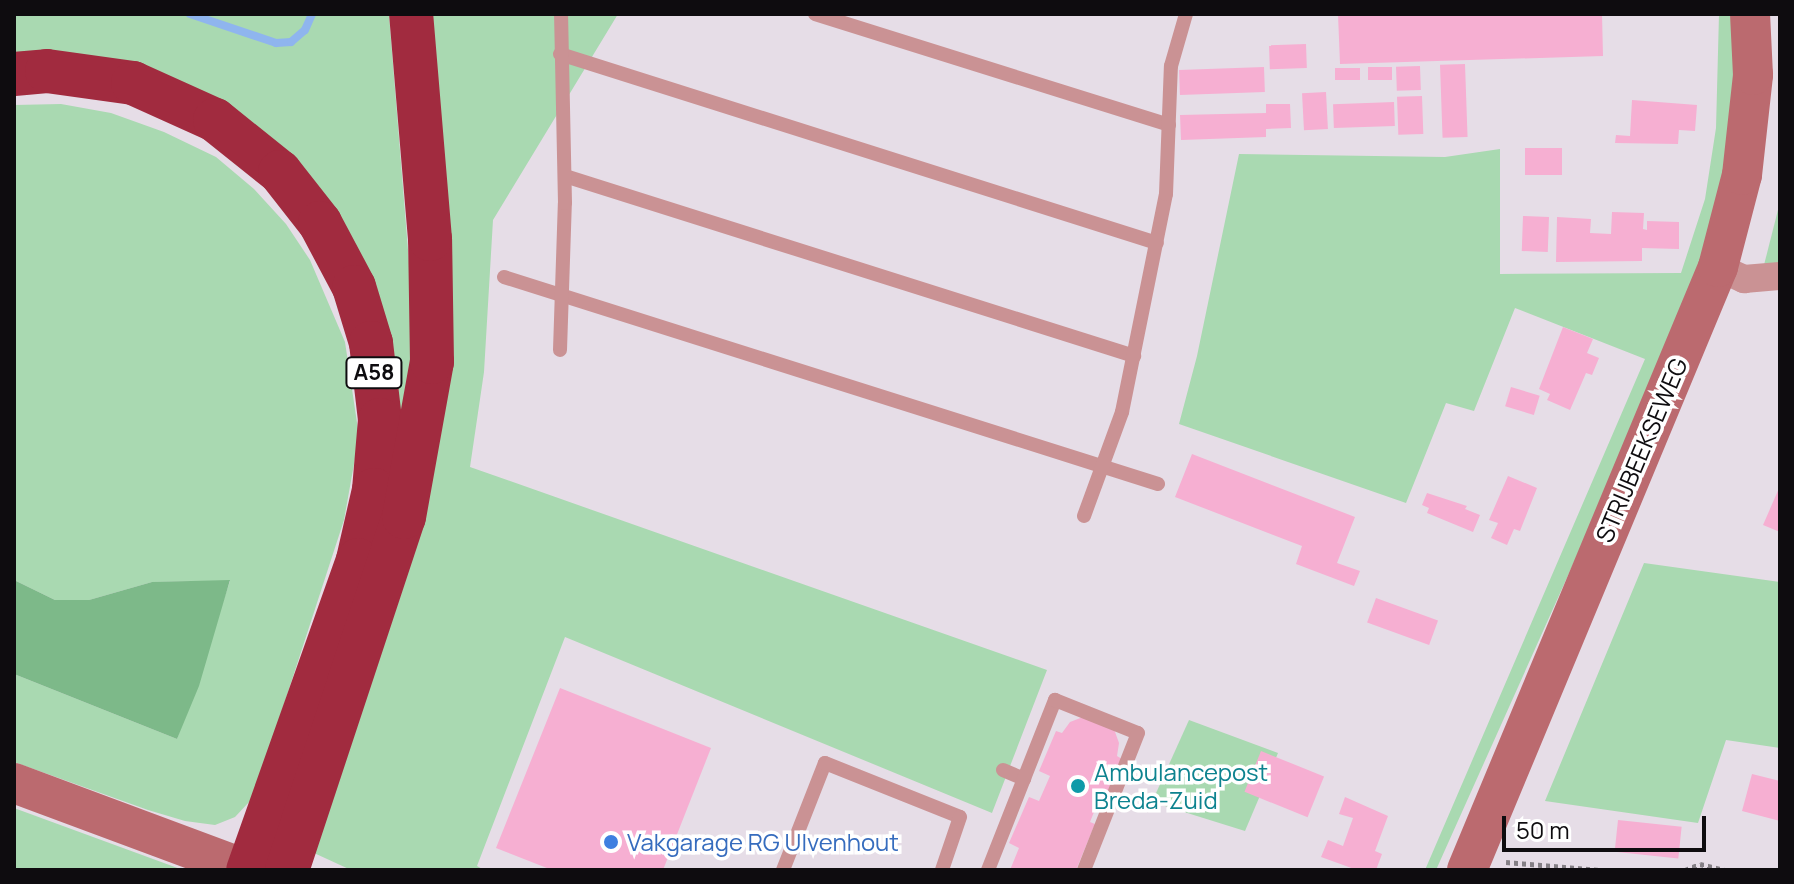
<!DOCTYPE html>
<style>
body{margin:0}
#map{position:relative;width:1794px;height:884px;overflow:hidden;background:#e6dde7;font-family:Manrope,sans-serif}
div>[style]{position:absolute}
[style*='--x']{left:calc(var(--x)*1px);top:calc(var(--y)*1px);width:calc(var(--w)*1px);rotate:calc(var(--a)*1deg)}
.green>*{inset:0;background:#a9d9b1}
.forest>*{inset:0;background:#7db989}
.stream>*{height:8px;margin:-4px;padding:0 4px;transform-origin:4px;border-radius:4px;background:#8fb5ee}
.building>*{inset:0;background:#f6afd2;transform-origin:0 0}
.path>*{height:5px;margin-top:-2.5px;transform-origin:0;background:repeating-linear-gradient(90deg,#847f85 0 4px,transparent 0 8px)}
.lane>*{height:14px;margin:-7px;padding:0 7px;transform-origin:7px;border-radius:7px;background:#ca9294}
.street>*{height:28px;margin:-14px;padding:0 14px;transform-origin:14px;border-radius:14px;background:#ca9294}
.secondary>*{height:40px;margin:-20px;padding:0 20px;transform-origin:20px;border-radius:20px;background:#bb6a6f}
.highway>*{height:44px;margin:-22px;padding:0 22px;transform-origin:22px;border-radius:22px;background:#a12b3f}
.dots>*{width:22px;height:22px;translate:-50% -50%;box-sizing:border-box;border:4px solid #fff;border-radius:50%}
span{translate:-50% -50%;white-space:nowrap;text-align:center;line-height:1.15;-webkit-text-stroke:7px #fff;paint-order:stroke}
.shield-label span{padding:2px 6px;background:#fff;border:2px solid;border-radius:6px;-webkit-text-stroke-width:0}
.shield-label{font-size:22px;color:#0e0c0f;font-weight:700}
.street-label{font-size:24px;color:#0e0c0f}
.culture-label{font-size:24px;color:#0d838f}
.left{translate:0 -50%;text-align:left}
.shop-label{font-size:24px;color:#366cbe}
.frame{position:absolute;inset:0;border:16px solid #0e0c0f;pointer-events:none}
.scale{position:absolute;left:1502px;top:816px;width:204px;height:36px;box-sizing:border-box;border:4px solid #0e0c0f;border-top:0;padding-left:10px;font-size:24px;line-height:28px;white-space:nowrap;color:#0e0c0f;-webkit-text-stroke:6px #fff;paint-order:stroke}
</style>
<div id="map">
<div class="green">
<i style="clip-path:polygon(14px 14px,389px 14px,411px 287px,412px 355px,389px 478px,378px 332px,235px 128px,14px 71px)"></i>
<i style="clip-path:polygon(417px 14px,618px 14px,493px 220px,484px 372px,470px 467px,1047px 670px,992px 813px,565px 637px,477px 866px,484px 870px,351px 870px,314px 853px,418px 482px)"></i>
<i style="clip-path:polygon(1719px 14px,1736px 14px,1731px 129px,1724px 199px,1682px 321px,1436px 870px,1425px 870px,1645px 359px,1515px 308px,1474px 411px,1446px 403px,1406px 503px,1179px 424px,1197px 356px,1239px 154px,1445px 157px,1500px 149px,1500px 274px,1681px 273px,1705px 199px,1716px 128px)"></i>
<i style="clip-path:polygon(61px 104px,111px 113px,164px 132px,216px 157px,254px 189px,286px 224px,310px 260px,345px 342px,359px 436px,344px 520px,259px 781px,250px 801px,235px 817px,215px 825px,185px 821px,148px 810px,14px 762px,14px 674px,177px 739px,230px 581px,152px 582px,89px 600px,55px 600px,14px 580px,14px 105px)"></i>
<i style="clip-path:polygon(1780px 202px,1780px 263px,1764px 265px)"></i>
<i style="clip-path:polygon(1644px 563px,1780px 582px,1780px 748px,1726px 740px,1698px 823px,1545px 801px)"></i>
<i style="clip-path:polygon(1189px 720px,1278px 753px,1245px 831px,1152px 802px)"></i>
<i style="clip-path:polygon(14px 808px,183px 870px,14px 870px)"></i>
</div>
<div class="forest">
<i style="clip-path:polygon(14px 580px,55px 600px,89px 600px,152px 582px,230px 580px,199px 686px,177px 739px,14px 674px)"></i>
</div>
<div class="stream">
<i style="--x:190;--y:14;--w:91;--a:18.6"></i>
<i style="--x:276;--y:43;--w:15;--a:-4"></i>
<i style="--x:291;--y:42;--w:18;--a:-41"></i>
<i style="--x:305;--y:30;--w:17;--a:-66"></i>
</div>
<div class="building">
<i style="clip-path:polygon(1338px 14px,1602px 14px,1603px 56px,1340px 64px)"></i>
<i style="left:1306px;top:44px;width:24px;height:37px;rotate:88deg"></i>
<i style="left:1465px;top:64px;width:73px;height:25px;rotate:88deg"></i>
<i style="left:1420px;top:66px;width:24px;height:24px;rotate:88deg"></i>
<i style="left:1264px;top:67px;width:25px;height:85px;rotate:88deg"></i>
<i style="left:1368px;top:67px;width:24px;height:13px"></i>
<i style="left:1360px;top:68px;width:12px;height:25px;rotate:90deg"></i>
<i style="left:1326px;top:92px;width:37px;height:24px;rotate:87deg"></i>
<i style="left:1422px;top:96px;width:38px;height:25px;rotate:88deg"></i>
<i style="clip-path:polygon(1632px 100px,1697px 105px,1695px 131px,1679px 130px,1678px 144px,1615px 143px,1616px 135px,1630px 136px)"></i>
<i style="left:1394px;top:102px;width:24px;height:61px;rotate:88deg"></i>
<i style="clip-path:polygon(1266px 104px,1290px 104px,1291px 128px,1266px 129px,1266px 137px,1181px 140px,1180px 115px,1266px 113px)"></i>
<i style="left:1525px;top:148px;width:37px;height:27px"></i>
<i style="clip-path:polygon(1612px 212px,1644px 213px,1643px 229px,1647px 230px,1647px 221px,1679px 222px,1679px 249px,1642px 248px,1642px 261px,1556px 262px,1557px 217px,1591px 219px,1590px 233px,1611px 234px)"></i>
<i style="left:1523px;top:216px;width:26px;height:35px;rotate:2deg"></i>
<i style="clip-path:polygon(1563px 327px,1593px 339px,1587px 353px,1599px 358px,1592px 375px,1586px 373px,1570px 410px,1547px 400px,1550px 394px,1539px 389px)"></i>
<i style="left:1511px;top:387px;width:30px;height:20px;rotate:17deg"></i>
<i style="clip-path:polygon(1192px 454px,1355px 517px,1337px 563px,1360px 571px,1354px 586px,1296px 564px,1302px 546px,1175px 497px)"></i>
<i style="clip-path:polygon(1508px 476px,1537px 488px,1520px 531px,1514px 529px,1507px 545px,1491px 538px,1498px 523px,1489px 520px)"></i>
<i style="clip-path:polygon(1780px 486px,1780px 532px,1763px 525px)"></i>
<i style="clip-path:polygon(1427px 493px,1467px 506px,1465px 509px,1480px 515px,1473px 532px,1427px 513px,1429px 508px,1422px 505px)"></i>
<i style="left:1376px;top:598px;width:66px;height:26px;rotate:20deg"></i>
<i style="clip-path:polygon(560px 688px,711px 748px,663px 870px,552px 870px,496px 848px)"></i>
<i style="clip-path:polygon(1083px 717px,1114px 729px,1119px 743px,1117px 756px,1122px 759px,1105px 799px,1100px 797px,1090px 822px,1095px 824px,1076px 870px,1010px 870px,1019px 848px,1009px 843px,1029px 797px,1039px 801px,1050px 776px,1039px 771px,1056px 731px,1062px 733px,1070px 722px)"></i>
<i style="left:1261px;top:751px;width:68px;height:44px;rotate:22deg"></i>
<i style="clip-path:polygon(1752px 774px,1780px 781px,1780px 821px,1742px 811px)"></i>
<i style="clip-path:polygon(1345px 797px,1388px 816px,1375px 851px,1382px 854px,1376px 870px,1357px 870px,1321px 857px,1328px 840px,1343px 846px,1353px 818px,1339px 814px)"></i>
<i style="left:1618px;top:820px;width:64px;height:32px;rotate:6deg"></i>
</div>
<div class="path">
<i style="--x:1506;--y:862;--w:94;--a:4.9"></i>
<i style="--x:1685;--y:870;--w:16;--a:-22"></i>
<i style="--x:1700;--y:864;--w:25;--a:14"></i>
</div>
<div class="lane">
<i style="--x:815;--y:14;--w:371;--a:17.4"></i>
<i style="--x:560;--y:54;--w:626;--a:17.57"></i>
<i style="--x:565;--y:176;--w:597;--a:17.55"></i>
<i style="--x:504;--y:277;--w:686;--a:17.56"></i>
<i style="--x:560;--y:350;--w:147;--a:-88.1"></i>
<i style="--x:565;--y:203;--w:189;--a:-91.2"></i>
<i style="--x:1084;--y:516;--w:111;--a:-69.9"></i>
<i style="--x:1122;--y:412;--w:222;--a:-78.6"></i>
<i style="--x:1166;--y:194;--w:128;--a:-87.8"></i>
<i style="--x:1171;--y:66;--w:54;--a:-73.9"></i>
<i style="--x:1003;--y:770;--w:23;--a:23"></i>
<i style="--x:783;--y:870;--w:115;--a:-68.6"></i>
<i style="--x:825;--y:763;--w:145;--a:21.8"></i>
<i style="--x:960;--y:817;--w:56;--a:108.8"></i>
<i style="--x:988;--y:870;--w:183;--a:-68.5"></i>
<i style="--x:1055;--y:700;--w:89;--a:21.7"></i>
<i style="--x:1138;--y:733;--w:147;--a:111.5"></i>
</div>
<div class="street">
<i style="--x:1718;--y:267;--w:29;--a:25"></i>
<i style="--x:1744;--y:279;--w:36;--a:-5"></i>
</div>
<div class="secondary">
<i style="--x:14;--y:783;--w:250;--a:20.4"></i>
<i style="--x:1467;--y:870;--w:653;--a:-67.4"></i>
<i style="--x:1718;--y:267;--w:95;--a:-75.4"></i>
<i style="--x:1742;--y:175;--w:101;--a:-83.7"></i>
<i style="--x:1753;--y:75;--w:61;--a:-92.8"></i>
</div>
<div class="highway">
<i style="--x:14;--y:74;--w:33;--a:-5"></i>
<i style="--x:47;--y:71;--w:87;--a:7.9"></i>
<i style="--x:133;--y:83;--w:90;--a:24.3"></i>
<i style="--x:215;--y:120;--w:83;--a:38.7"></i>
<i style="--x:280;--y:172;--w:65;--a:51.9"></i>
<i style="--x:320;--y:223;--w:72;--a:62"></i>
<i style="--x:354;--y:287;--w:59;--a:73.1"></i>
<i style="--x:371;--y:343;--w:78;--a:83.3"></i>
<i style="--x:380;--y:420;--w:70;--a:94.9"></i>
<i style="--x:374;--y:490;--w:72;--a:102.9"></i>
<i style="--x:358;--y:560;--w:329;--a:109.5"></i>
<i style="--x:287;--y:870;--w:372;--a:-71.7"></i>
<i style="--x:404;--y:517;--w:158;--a:-79.8"></i>
<i style="--x:432;--y:362;--w:123;--a:-90.9"></i>
<i style="--x:430;--y:239;--w:226;--a:-94.8"></i>
</div>
<div class="dots">
<i style="left:1078px;top:786px;background:#0f9aa8"></i>
<i style="left:611px;top:842px;background:#3f7fe0"></i>
</div>
<div class="shield-label">
<span style="left:374px;top:373px">A58</span>
</div>
<div class="street-label">
<span style="left:1641px;top:450px;rotate:-67deg">STRIJBEEKSEWEG</span>
</div>
<div class="culture-label">
<span class="left" style="left:1094px;top:786px">Ambulancepost<br>Breda-Zuid</span>
</div>
<div class="shop-label">
<span class="left" style="left:627px;top:842px">Vakgarage RG Ulvenhout</span>
</div>
<div class="frame"></div>
<div class="scale">50 m</div>
</div>
